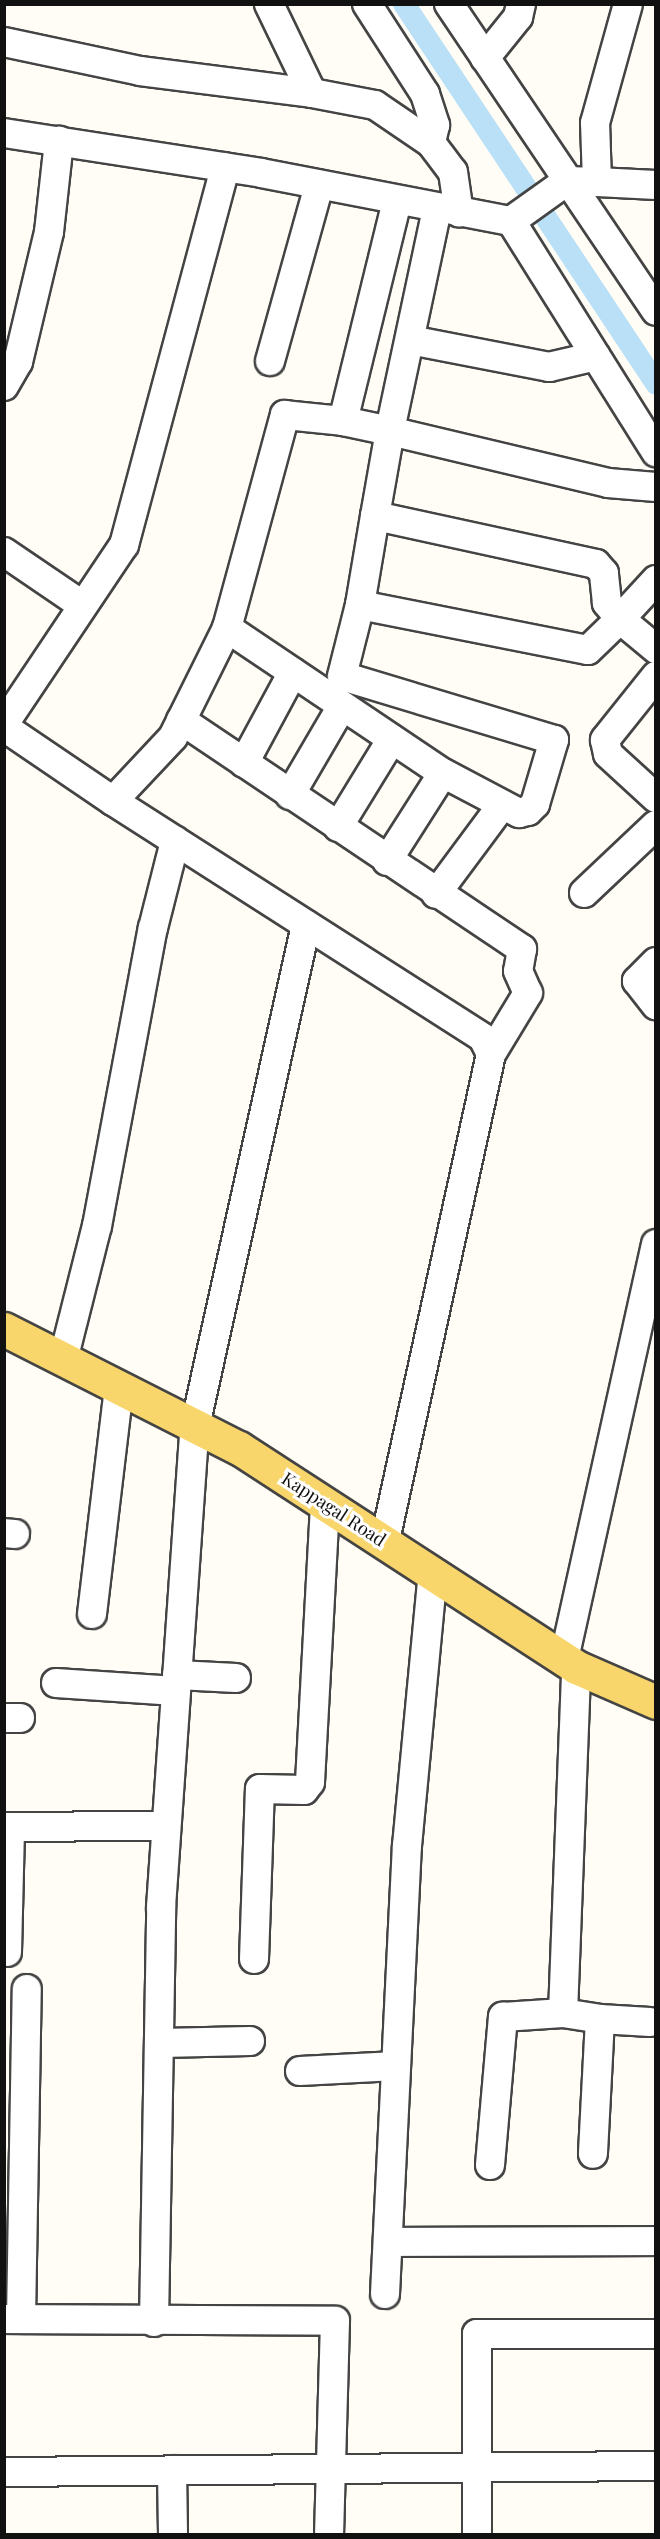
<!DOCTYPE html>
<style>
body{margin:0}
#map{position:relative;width:660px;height:2539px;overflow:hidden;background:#fffdf5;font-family:"Playfair Display",serif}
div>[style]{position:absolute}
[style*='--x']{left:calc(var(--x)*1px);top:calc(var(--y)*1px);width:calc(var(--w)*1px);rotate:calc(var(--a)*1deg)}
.canal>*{height:22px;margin:-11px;padding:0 11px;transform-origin:11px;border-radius:11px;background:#b9e0f7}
.roads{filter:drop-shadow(2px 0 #444) drop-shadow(-2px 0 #444) drop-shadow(0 2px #444) drop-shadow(0 -2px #444)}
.minor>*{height:28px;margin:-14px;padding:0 14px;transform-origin:14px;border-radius:14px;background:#fff}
.major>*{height:33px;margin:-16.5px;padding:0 16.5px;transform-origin:16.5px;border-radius:16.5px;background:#f9d66b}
span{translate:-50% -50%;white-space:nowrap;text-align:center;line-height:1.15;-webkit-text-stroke:6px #fff;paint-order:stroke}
.street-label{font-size:18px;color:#111}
.frame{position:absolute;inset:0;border:6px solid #111;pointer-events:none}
</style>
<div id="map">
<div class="canal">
<i style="--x:404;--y:4;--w:456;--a:56.4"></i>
</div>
<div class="roads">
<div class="minor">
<i style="--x:367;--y:4;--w:107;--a:57.2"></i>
<i style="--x:425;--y:94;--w:33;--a:72"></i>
<i style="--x:435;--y:125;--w:18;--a:103"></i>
<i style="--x:449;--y:4;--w:370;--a:56"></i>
<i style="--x:4;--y:42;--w:139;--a:12"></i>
<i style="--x:140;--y:71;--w:173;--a:7.3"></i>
<i style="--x:312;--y:93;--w:99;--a:-115.8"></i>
<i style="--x:485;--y:58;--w:53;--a:-51.2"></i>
<i style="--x:518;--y:17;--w:13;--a:-77"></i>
<i style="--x:312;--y:93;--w:64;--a:10.8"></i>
<i style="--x:375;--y:105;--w:68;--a:34.2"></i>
<i style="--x:431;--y:143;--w:36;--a:53"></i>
<i style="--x:453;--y:172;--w:41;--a:81.7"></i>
<i style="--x:4;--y:133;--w:260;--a:8.8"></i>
<i style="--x:261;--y:173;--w:255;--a:10.9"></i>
<i style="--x:511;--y:221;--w:69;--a:-35.5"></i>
<i style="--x:567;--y:181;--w:30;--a:2"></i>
<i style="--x:597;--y:182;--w:59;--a:-91.9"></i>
<i style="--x:595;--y:123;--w:123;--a:-74.5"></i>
<i style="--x:597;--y:182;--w:59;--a:2.9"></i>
<i style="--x:437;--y:209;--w:227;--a:102"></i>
<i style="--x:390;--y:431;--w:224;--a:13.4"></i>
<i style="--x:608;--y:483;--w:48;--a:4.8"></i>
<i style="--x:511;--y:221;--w:273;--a:57.9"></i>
<i style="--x:410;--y:340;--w:142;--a:11"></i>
<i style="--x:549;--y:367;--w:48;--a:-13.2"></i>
<i style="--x:270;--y:361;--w:183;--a:-74.4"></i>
<i style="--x:4;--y:386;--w:28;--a:-60"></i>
<i style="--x:18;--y:362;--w:134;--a:-76.6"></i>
<i style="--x:49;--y:232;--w:92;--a:-83.7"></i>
<i style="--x:343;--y:421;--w:48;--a:12"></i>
<i style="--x:390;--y:431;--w:86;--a:100"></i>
<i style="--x:375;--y:516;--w:90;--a:99.6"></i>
<i style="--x:360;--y:605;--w:232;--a:11.2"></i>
<i style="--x:588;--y:650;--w:45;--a:-44.1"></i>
<i style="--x:620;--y:619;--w:21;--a:-129"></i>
<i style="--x:607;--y:603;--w:30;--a:-96"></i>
<i style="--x:604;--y:573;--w:12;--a:-132"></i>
<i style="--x:596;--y:564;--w:226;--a:-167.7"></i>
<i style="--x:4;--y:552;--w:94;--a:34.2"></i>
<i style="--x:656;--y:580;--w:53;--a:132.7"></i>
<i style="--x:620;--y:619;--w:47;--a:39.8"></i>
<i style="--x:227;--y:628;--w:260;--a:33.9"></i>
<i style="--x:443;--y:773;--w:86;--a:27.8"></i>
<i style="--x:519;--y:813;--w:9;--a:-13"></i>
<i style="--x:528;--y:811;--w:10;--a:-45"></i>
<i style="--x:535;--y:804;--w:67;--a:-73.5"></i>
<i style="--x:554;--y:740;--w:221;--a:-163.2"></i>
<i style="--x:342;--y:676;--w:73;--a:-75.8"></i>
<i style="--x:656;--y:676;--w:82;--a:128.6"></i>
<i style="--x:605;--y:740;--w:14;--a:78"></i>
<i style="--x:608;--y:754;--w:65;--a:42.5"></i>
<i style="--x:181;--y:720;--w:411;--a:33.9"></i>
<i style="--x:522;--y:949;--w:22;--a:100"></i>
<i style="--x:518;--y:971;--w:24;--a:66"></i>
<i style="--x:528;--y:993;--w:71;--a:121.2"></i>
<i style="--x:4;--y:724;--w:216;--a:-56.2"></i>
<i style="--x:124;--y:545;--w:391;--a:-75"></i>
<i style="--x:4;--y:727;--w:132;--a:34.2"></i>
<i style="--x:113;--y:801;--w:88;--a:-46.8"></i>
<i style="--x:173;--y:737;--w:122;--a:-63.6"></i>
<i style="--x:227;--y:628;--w:221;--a:-74.8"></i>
<i style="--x:285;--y:415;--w:58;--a:5.9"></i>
<i style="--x:343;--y:421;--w:227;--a:-76.2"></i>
<i style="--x:244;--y:763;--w:103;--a:-61.7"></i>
<i style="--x:290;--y:795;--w:103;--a:-59.7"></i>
<i style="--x:113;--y:801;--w:439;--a:32.6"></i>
<i style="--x:483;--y:1038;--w:18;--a:63"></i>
<i style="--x:491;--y:1054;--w:499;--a:102.3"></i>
<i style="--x:338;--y:827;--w:103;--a:-58.5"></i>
<i style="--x:387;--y:861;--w:104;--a:-57.5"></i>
<i style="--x:584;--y:893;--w:99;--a:-43.4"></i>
<i style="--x:436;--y:894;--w:111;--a:-53.4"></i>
<i style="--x:656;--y:962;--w:27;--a:135"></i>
<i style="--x:637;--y:981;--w:31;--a:52"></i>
<i style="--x:63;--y:1360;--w:138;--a:-75.8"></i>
<i style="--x:97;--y:1226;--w:303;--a:-79.4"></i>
<i style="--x:153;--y:928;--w:90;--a:-75.8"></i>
<i style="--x:4;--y:1533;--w:11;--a:5"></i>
<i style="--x:92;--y:1614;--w:228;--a:-83.2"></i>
<i style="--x:564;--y:1659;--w:425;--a:-77.5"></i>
<i style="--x:177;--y:1675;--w:59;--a:2.9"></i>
<i style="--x:56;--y:1683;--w:120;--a:3.8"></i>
<i style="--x:4;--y:1718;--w:16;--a:0"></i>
<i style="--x:4;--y:1827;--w:162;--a:-0.4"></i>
<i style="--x:7;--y:1952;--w:125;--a:-88.6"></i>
<i style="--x:254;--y:1959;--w:170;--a:-88"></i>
<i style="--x:260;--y:1789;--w:44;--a:1.3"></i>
<i style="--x:304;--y:1790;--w:10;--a:-53"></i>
<i style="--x:310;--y:1782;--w:279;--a:-86.9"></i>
<i style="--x:563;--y:2013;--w:37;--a:9"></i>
<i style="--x:600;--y:2019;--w:135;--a:93"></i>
<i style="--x:600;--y:2019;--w:50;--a:3.4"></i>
<i style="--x:161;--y:2043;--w:89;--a:-1.3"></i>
<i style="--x:300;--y:2071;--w:96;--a:-3"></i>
<i style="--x:490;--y:2165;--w:149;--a:-85"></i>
<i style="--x:503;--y:2017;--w:60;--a:-3.8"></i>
<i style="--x:563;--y:2013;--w:346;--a:-87.8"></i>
<i style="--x:388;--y:2242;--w:268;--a:-0.2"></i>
<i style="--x:385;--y:2294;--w:449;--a:-87.2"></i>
<i style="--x:407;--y:1846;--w:274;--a:-84.6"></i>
<i style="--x:4;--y:2319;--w:331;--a:0.3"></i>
<i style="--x:335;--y:2321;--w:213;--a:91.6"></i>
<i style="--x:21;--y:2319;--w:330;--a:-89"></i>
<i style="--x:154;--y:2322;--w:415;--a:-89"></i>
<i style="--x:161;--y:1907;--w:482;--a:-86"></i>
<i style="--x:195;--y:1426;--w:513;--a:-77.51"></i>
<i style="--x:172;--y:2470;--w:64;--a:89.1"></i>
<i style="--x:4;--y:2472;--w:652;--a:-0.53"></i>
<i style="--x:477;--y:2534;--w:200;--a:-90"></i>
<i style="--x:477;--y:2334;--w:179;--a:0"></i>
</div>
<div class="major">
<i style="--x:4;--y:1329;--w:263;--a:26.9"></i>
<i style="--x:239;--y:1448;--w:402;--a:33"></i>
<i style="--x:576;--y:1667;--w:87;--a:23.6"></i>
</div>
</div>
<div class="street-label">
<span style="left:334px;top:1509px;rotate:33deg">Kappagal Road</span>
</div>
<div class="frame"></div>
</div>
